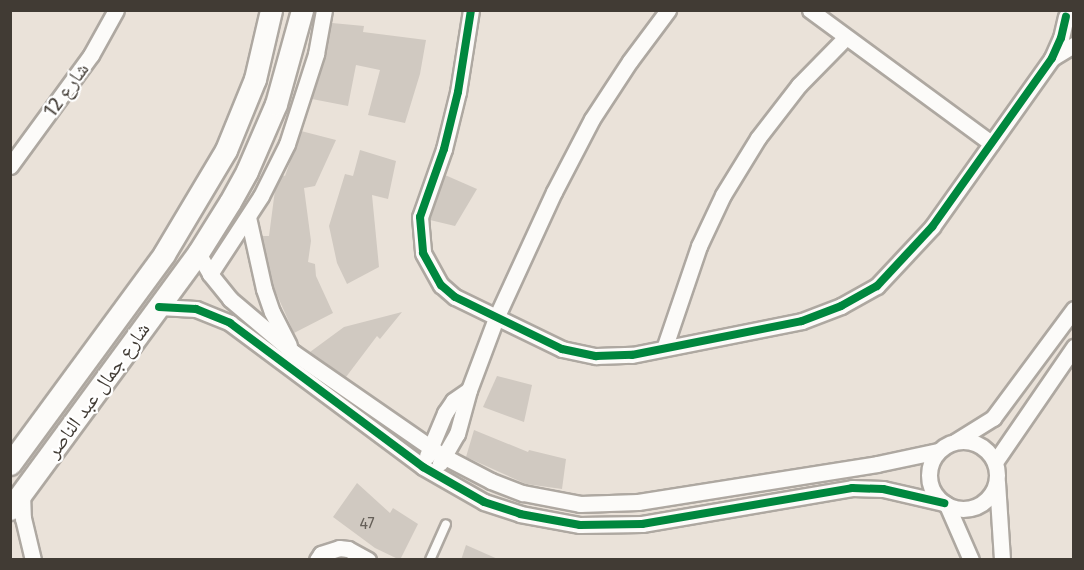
<!DOCTYPE html>
<meta charset="utf-8">
<style>
body{margin:0}
#map{position:relative;width:1084px;height:570px;overflow:hidden;background:#eae2d9;font-family:"Fira Sans","Noto Naskh Arabic",sans-serif}
div>[style]{position:absolute}
[style*='--x']{left:calc(var(--x)*1px);top:calc(var(--y)*1px);width:calc(var(--w)*1px);rotate:calc(var(--a)*1deg)}
.building>*{inset:0;background:#d0c9c1}
.roads{filter:drop-shadow(2px 0 #aea8a1) drop-shadow(-2px 0 #aea8a1) drop-shadow(0 2px #aea8a1) drop-shadow(0 -2px #aea8a1)}
.service>*{height:8px;margin:-4px;padding:0 4px;transform-origin:4px;border-radius:4px;background:#fcfbf9}
.minor>*{height:15px;margin:-7.5px;padding:0 7.5px;transform-origin:7.5px;border-radius:7.5px;background:#fcfbf9}
.minor>.ring{margin:-7.5px;padding:0;box-sizing:content-box;background:none;border:15px solid #fcfbf9;border-radius:50%}
.secondary>*{height:21px;margin:-10.5px;padding:0 10.5px;transform-origin:10.5px;border-radius:10.5px;background:#fcfbf9}
.cycleway>*{height:8px;margin:-4px;padding:0 4px;transform-origin:4px;border-radius:4px;background:#00873e}
span{translate:-50% -50%;white-space:nowrap;text-align:center;line-height:1.15;-webkit-text-stroke:4.5px #fff;paint-order:stroke}
.number-label{font-size:16px;color:#666059}
.number-label span{-webkit-text-stroke-width:0}
.street-label{font-size:20px;color:#413b34}
.frame{position:absolute;inset:0;border:12px solid #413b34;pointer-events:none}
</style>
<div id="map">
<div class="building">
<i style="clip-path:polygon(332px 23px,364px 26px,363px 32px,426px 40px,420px 74px,405px 123px,368px 115px,380px 70px,356px 65px,348px 106px,312px 99px,325px 57px)"></i>
<i style="clip-path:polygon(301px 131px,336px 140px,315px 186px,304px 188px,311px 241px,308px 262px,315px 264px,316px 276px,333px 313px,294px 333px,273px 286px,262px 236px,269px 236px,275px 190px,282px 175px,285px 176px)"></i>
<i style="clip-path:polygon(360px 150px,396px 161px,388px 199px,372px 195px,379px 267px,347px 284px,337px 263px,329px 226px,345px 174px,353px 176px)"></i>
<i style="clip-path:polygon(445px 175px,477px 189px,455px 226px,430px 220px)"></i>
<i style="clip-path:polygon(402px 312px,380px 339px,377px 336px,346px 377px,310px 352px,344px 327px)"></i>
<i style="clip-path:polygon(497px 376px,532px 385px,524px 422px,483px 407px)"></i>
<i style="clip-path:polygon(474px 430px,528px 452px,529px 450px,566px 459px,562px 489px,526px 484px,466px 457px)"></i>
<i style="clip-path:polygon(357px 483px,390px 513px,393px 508px,418px 524px,400px 560px,375px 548px,333px 517px)"></i>
<i style="clip-path:polygon(466px 545px,500px 560px,461px 560px)"></i>
</div>
<div class="roads">
<div class="service">
<i style="--x:430;--y:560;--w:39;--a:-66"></i>
</div>
<div class="minor">
<i style="--x:471;--y:10;--w:83;--a:99"></i>
<i style="--x:458;--y:92;--w:59;--a:103.8"></i>
<i style="--x:444;--y:149;--w:72;--a:109.4"></i>
<i style="--x:420;--y:217;--w:36;--a:85"></i>
<i style="--x:423;--y:253;--w:37;--a:61"></i>
<i style="--x:441;--y:285;--w:18;--a:41"></i>
<i style="--x:455;--y:297;--w:119;--a:25.9"></i>
<i style="--x:562;--y:349;--w:35;--a:12"></i>
<i style="--x:596;--y:356;--w:36;--a:-2"></i>
<i style="--x:632;--y:355;--w:173;--a:-11.3"></i>
<i style="--x:802;--y:321;--w:42;--a:-21"></i>
<i style="--x:841;--y:306;--w:41;--a:-29.1"></i>
<i style="--x:877;--y:286;--w:81;--a:-47"></i>
<i style="--x:932;--y:227;--w:207;--a:-54.6"></i>
<i style="--x:1052;--y:58;--w:22;--a:-66"></i>
<i style="--x:1061;--y:38;--w:22;--a:-77"></i>
<i style="--x:810;--y:10;--w:225;--a:36.3"></i>
<i style="--x:1052;--y:58;--w:26;--a:-31"></i>
<i style="--x:10;--y:166;--w:137;--a:-53.9"></i>
<i style="--x:91;--y:55;--w:51;--a:-60.9"></i>
<i style="--x:248;--y:217;--w:74;--a:77.5"></i>
<i style="--x:264;--y:289;--w:24;--a:71"></i>
<i style="--x:272;--y:312;--w:37;--a:63"></i>
<i style="--x:198;--y:253;--w:24;--a:60"></i>
<i style="--x:210;--y:274;--w:32;--a:51"></i>
<i style="--x:230;--y:299;--w:84;--a:40.2"></i>
<i style="--x:294;--y:353;--w:181;--a:34.7"></i>
<i style="--x:443;--y:456;--w:54;--a:27.5"></i>
<i style="--x:491;--y:481;--w:34;--a:21"></i>
<i style="--x:523;--y:493;--w:58;--a:10.9"></i>
<i style="--x:580;--y:504;--w:58;--a:-2"></i>
<i style="--x:638;--y:502;--w:242;--a:-9"></i>
<i style="--x:877;--y:464;--w:62;--a:-12"></i>
<i style="--x:210;--y:274;--w:93;--a:-56.8"></i>
<i style="--x:261;--y:196;--w:58;--a:-63.4"></i>
<i style="--x:287;--y:144;--w:95;--a:-72.1"></i>
<i style="--x:316;--y:54;--w:45;--a:-79.7"></i>
<i style="--x:159;--y:307;--w:37;--a:3"></i>
<i style="--x:196;--y:309;--w:37;--a:22"></i>
<i style="--x:230;--y:323;--w:241;--a:36.7"></i>
<i style="--x:423;--y:467;--w:70;--a:29.8"></i>
<i style="--x:484;--y:502;--w:38;--a:18"></i>
<i style="--x:520;--y:514;--w:61;--a:10.4"></i>
<i style="--x:580;--y:525;--w:62;--a:-0.9"></i>
<i style="--x:642;--y:524;--w:213;--a:-9.7"></i>
<i style="--x:852;--y:488;--w:31;--a:2"></i>
<i style="--x:883;--y:489;--w:63;--a:12.9"></i>
<i style="--x:665;--y:346;--w:106;--a:-71.2"></i>
<i style="--x:699;--y:246;--w:56;--a:-64.8"></i>
<i style="--x:723;--y:195;--w:67;--a:-58.4"></i>
<i style="--x:758;--y:138;--w:67;--a:-52.3"></i>
<i style="--x:799;--y:85;--w:67;--a:-45.6"></i>
<i style="--x:956;--y:441;--w:44;--a:-31.9"></i>
<i style="--x:993;--y:418;--w:136;--a:-53.4"></i>
<i class="ring" style="left:929px;top:441px;width:53px;height:53px"></i>
<i style="--x:427;--y:456;--w:47;--a:-67.3"></i>
<i style="--x:445;--y:413;--w:14;--a:-56"></i>
<i style="--x:453;--y:401;--w:19;--a:-35"></i>
<i style="--x:995;--y:462;--w:140;--a:-55.5"></i>
<i style="--x:440;--y:463;--w:34;--a:-60"></i>
<i style="--x:457;--y:434;--w:46;--a:-74.7"></i>
<i style="--x:469;--y:390;--w:77;--a:-69.4"></i>
<i style="--x:496;--y:318;--w:139;--a:-65.3"></i>
<i style="--x:554;--y:192;--w:82;--a:-62.5"></i>
<i style="--x:592;--y:119;--w:69;--a:-56.8"></i>
<i style="--x:630;--y:61;--w:64;--a:-53.3"></i>
<i style="--x:997;--y:482;--w:78;--a:86.3"></i>
<i style="--x:22;--y:493;--w:25;--a:88"></i>
<i style="--x:23;--y:518;--w:43;--a:76.6"></i>
<i style="--x:947;--y:505;--w:60;--a:66.4"></i>
<i style="--x:317;--y:560;--w:7;--a:-56"></i>
<i style="--x:321;--y:554;--w:19;--a:-18"></i>
<i style="--x:339;--y:548;--w:9;--a:6"></i>
<i style="--x:348;--y:549;--w:23;--a:29"></i>
</div>
<div class="secondary">
<i style="--x:10;--y:464;--w:260;--a:-53.7"></i>
<i style="--x:164;--y:254;--w:121;--a:-59.2"></i>
<i style="--x:226;--y:150;--w:77;--a:-67.8"></i>
<i style="--x:255;--y:79;--w:71;--a:-76.9"></i>
<i style="--x:10;--y:509;--w:318;--a:-53.7"></i>
<i style="--x:198;--y:253;--w:60;--a:-57.9"></i>
<i style="--x:230;--y:202;--w:35;--a:-61"></i>
<i style="--x:247;--y:171;--w:73;--a:-66.6"></i>
<i style="--x:276;--y:104;--w:98;--a:-74.5"></i>
</div>
</div>
<div class="cycleway">
<i style="--x:471;--y:10;--w:83;--a:99"></i>
<i style="--x:458;--y:92;--w:59;--a:103.8"></i>
<i style="--x:444;--y:149;--w:72;--a:109.4"></i>
<i style="--x:420;--y:217;--w:36;--a:85"></i>
<i style="--x:423;--y:253;--w:37;--a:61"></i>
<i style="--x:441;--y:285;--w:18;--a:41"></i>
<i style="--x:455;--y:297;--w:119;--a:25.9"></i>
<i style="--x:562;--y:349;--w:35;--a:12"></i>
<i style="--x:596;--y:356;--w:36;--a:-2"></i>
<i style="--x:632;--y:355;--w:173;--a:-11.3"></i>
<i style="--x:802;--y:321;--w:42;--a:-21"></i>
<i style="--x:841;--y:306;--w:41;--a:-29.1"></i>
<i style="--x:877;--y:286;--w:81;--a:-47"></i>
<i style="--x:932;--y:227;--w:207;--a:-54.6"></i>
<i style="--x:1052;--y:58;--w:22;--a:-66"></i>
<i style="--x:1061;--y:38;--w:22;--a:-77"></i>
<i style="--x:159;--y:307;--w:37;--a:3"></i>
<i style="--x:196;--y:309;--w:37;--a:22"></i>
<i style="--x:230;--y:323;--w:241;--a:36.7"></i>
<i style="--x:423;--y:467;--w:70;--a:29.8"></i>
<i style="--x:484;--y:502;--w:38;--a:18"></i>
<i style="--x:520;--y:514;--w:61;--a:10.4"></i>
<i style="--x:580;--y:525;--w:62;--a:-0.9"></i>
<i style="--x:642;--y:524;--w:213;--a:-9.7"></i>
<i style="--x:852;--y:488;--w:31;--a:2"></i>
<i style="--x:883;--y:489;--w:63;--a:12.9"></i>
</div>
<div class="number-label">
<span style="left:367px;top:524px">47</span>
</div>
<div class="street-label">
<span style="left:66px;top:90px;rotate:-54deg">شارع 12</span>
<span style="left:98px;top:390px;rotate:-54deg">شارع جمال عبد الناصر</span>
</div>
<div class="frame"></div>
</div>
